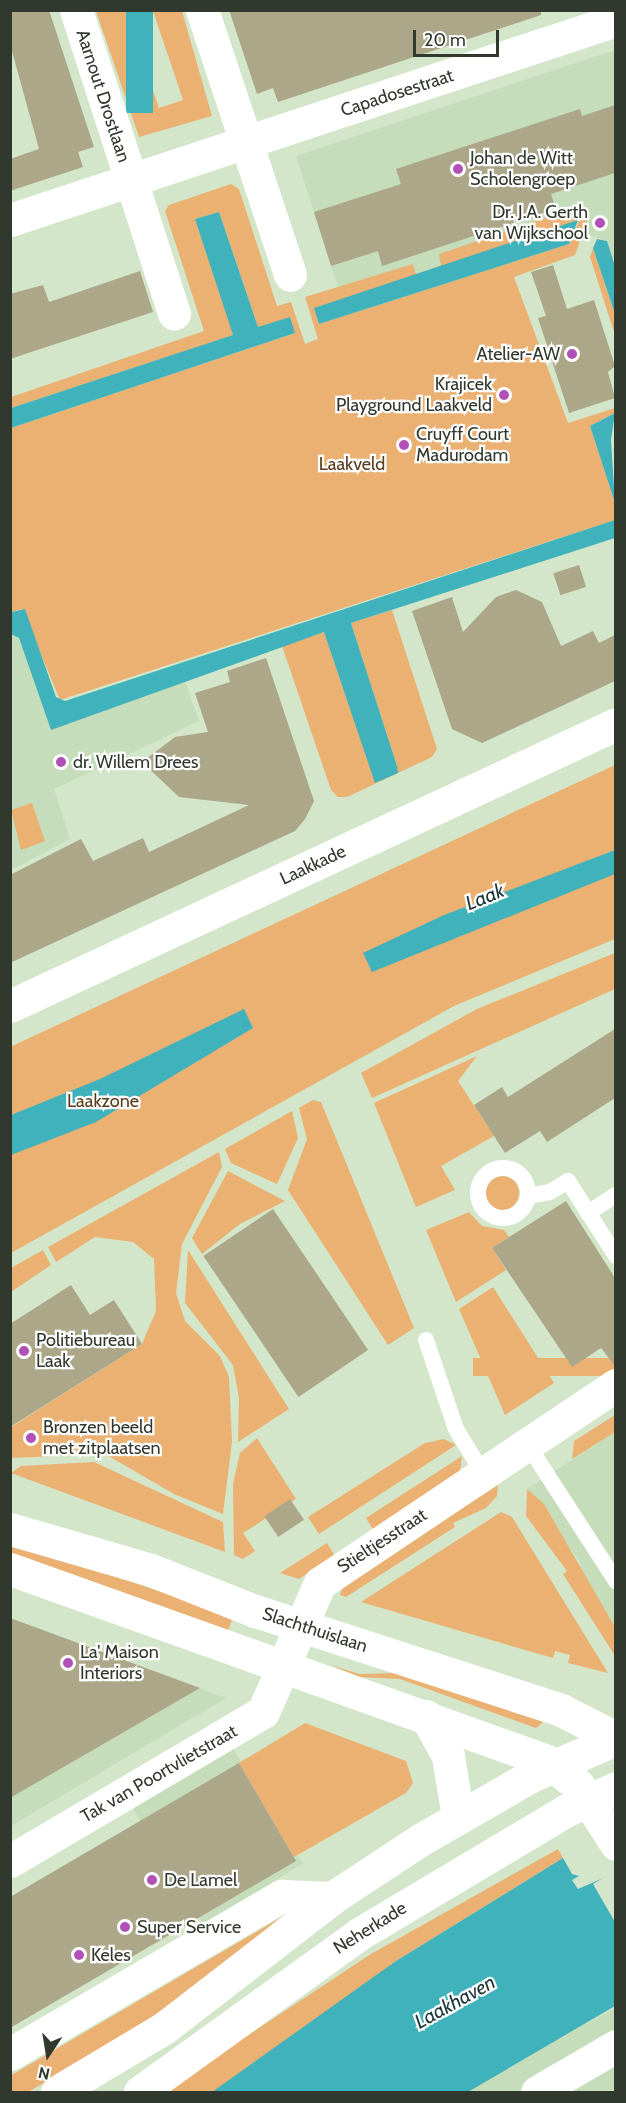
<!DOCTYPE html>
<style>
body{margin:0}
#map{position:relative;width:626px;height:2103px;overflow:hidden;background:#d3e6c9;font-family:Cabin,sans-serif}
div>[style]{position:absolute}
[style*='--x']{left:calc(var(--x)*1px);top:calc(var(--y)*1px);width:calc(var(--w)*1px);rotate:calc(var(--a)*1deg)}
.built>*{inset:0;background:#c5ddba;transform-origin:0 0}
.green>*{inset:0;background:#ebb172;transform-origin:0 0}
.round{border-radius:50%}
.water>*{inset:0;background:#40b2bc;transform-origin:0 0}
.pier>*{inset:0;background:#d3e6c9}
.building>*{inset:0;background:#aba788;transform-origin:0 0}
.lane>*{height:16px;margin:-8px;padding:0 8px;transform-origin:8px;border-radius:8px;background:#fff}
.lane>.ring{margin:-8px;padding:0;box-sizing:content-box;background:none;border:16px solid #fff;border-radius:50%}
.street>*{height:33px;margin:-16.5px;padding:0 16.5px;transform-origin:16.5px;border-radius:16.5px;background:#fff}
.secondary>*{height:33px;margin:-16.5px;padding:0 16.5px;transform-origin:16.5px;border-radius:16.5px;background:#fff}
.dots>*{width:16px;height:16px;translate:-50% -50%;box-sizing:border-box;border:3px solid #fff;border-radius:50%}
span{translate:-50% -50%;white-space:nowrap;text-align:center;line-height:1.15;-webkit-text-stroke:4.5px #fff;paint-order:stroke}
.street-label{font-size:18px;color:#31392e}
.poi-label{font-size:18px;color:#31392e}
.left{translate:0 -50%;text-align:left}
.right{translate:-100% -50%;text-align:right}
.park-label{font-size:18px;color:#593c1b}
.water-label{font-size:20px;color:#1c3537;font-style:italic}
.frame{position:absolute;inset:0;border:12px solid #31392e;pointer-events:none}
.north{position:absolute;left:18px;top:2025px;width:60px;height:60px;-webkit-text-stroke:4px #fff;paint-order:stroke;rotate:192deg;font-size:16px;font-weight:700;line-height:24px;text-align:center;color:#31392e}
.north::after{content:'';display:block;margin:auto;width:21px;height:27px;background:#31392e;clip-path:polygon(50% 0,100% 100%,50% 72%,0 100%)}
.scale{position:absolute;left:413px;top:30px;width:86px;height:27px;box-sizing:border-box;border:3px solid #31392e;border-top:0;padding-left:8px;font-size:18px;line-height:21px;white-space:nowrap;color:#31392e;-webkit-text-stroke:4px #fff;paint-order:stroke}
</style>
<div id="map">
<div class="built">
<i style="clip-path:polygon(615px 50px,615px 266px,607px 241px,581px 232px,579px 223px,342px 299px,296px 156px)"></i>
<i style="clip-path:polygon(11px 634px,19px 638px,51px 730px,185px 681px,199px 721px,54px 789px,70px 839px,11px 870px)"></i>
<i style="clip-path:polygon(615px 1432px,615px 1627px,577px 1567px,582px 1565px,527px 1489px)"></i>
<i style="clip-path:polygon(11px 1618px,226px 1698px,11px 1826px)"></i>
<i style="left:230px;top:1743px;width:141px;height:117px;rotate:59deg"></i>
<i style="clip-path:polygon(615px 2008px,615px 2092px,462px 2092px)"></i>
</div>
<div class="green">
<i style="clip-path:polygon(96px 11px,126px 11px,159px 108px,183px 100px,153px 11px,182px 11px,212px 116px,139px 137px)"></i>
<i style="clip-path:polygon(231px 184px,239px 189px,277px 306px,291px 302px,305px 344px,318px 339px,305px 297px,413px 264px,416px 275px,315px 308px,319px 324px,569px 244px,579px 221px,588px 219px,575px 255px,514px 277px,568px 423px,615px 408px,615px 413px,590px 426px,615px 503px,615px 520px,60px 700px,22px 609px,11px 612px,11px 428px,295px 333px,258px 327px,219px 212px,195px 219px,234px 335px,11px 408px,11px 397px,204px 331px,165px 211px,169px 205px)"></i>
<i style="clip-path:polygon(577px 213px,578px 220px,441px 267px,439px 254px,554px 215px)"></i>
<i style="clip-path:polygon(593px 248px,615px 314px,615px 335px,590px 257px)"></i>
<i style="clip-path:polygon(392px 610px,437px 749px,432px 757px,347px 797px,338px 797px,331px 790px,282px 646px,324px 632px,376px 783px,397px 766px,351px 623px)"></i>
<i style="clip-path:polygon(615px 765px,615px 939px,454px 1006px,11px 1253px,10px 1047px)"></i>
<i style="clip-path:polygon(32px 803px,45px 841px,21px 850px,11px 810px)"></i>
<i style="clip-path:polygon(615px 953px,615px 989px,372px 1098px,361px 1073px,477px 1009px)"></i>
<i style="clip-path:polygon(477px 1056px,458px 1081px,494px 1136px,441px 1166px,455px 1190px,416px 1207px,374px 1103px)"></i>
<i style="clip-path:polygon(313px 1100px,321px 1102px,414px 1328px,388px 1345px,288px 1190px,307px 1139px,299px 1108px)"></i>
<i style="clip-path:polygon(292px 1111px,298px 1138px,277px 1184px,231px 1163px,225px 1149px)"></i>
<i style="clip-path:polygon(219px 1152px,222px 1167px,182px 1244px,176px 1293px,185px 1321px,220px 1356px,229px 1377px,232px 1442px,223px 1514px,174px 1494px,105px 1454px,11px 1458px,11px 1427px,142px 1344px,156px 1311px,154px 1259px,133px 1242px,95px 1237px,56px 1262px,48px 1247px)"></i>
<i style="clip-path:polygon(228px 1171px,285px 1201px,240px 1224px,202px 1254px,192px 1238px)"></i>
<i class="round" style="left:485px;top:1176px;width:34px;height:34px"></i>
<i style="clip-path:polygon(469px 1212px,482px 1226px,504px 1230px,509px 1237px,492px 1248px,506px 1270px,456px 1302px,426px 1230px)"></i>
<i style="clip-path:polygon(43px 1250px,51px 1265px,11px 1292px,11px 1268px)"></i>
<i style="clip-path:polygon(188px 1250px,289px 1409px,238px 1442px,239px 1398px,233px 1365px,185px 1303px)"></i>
<i style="clip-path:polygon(493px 1287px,554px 1383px,505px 1415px,459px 1309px)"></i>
<i style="left:615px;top:1358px;width:18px;height:142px;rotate:90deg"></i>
<i style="clip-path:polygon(615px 1415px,615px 1432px,572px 1459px,574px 1441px)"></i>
<i style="clip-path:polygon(257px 1438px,296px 1499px,243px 1533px,255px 1551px,243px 1559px,234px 1555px,233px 1484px,240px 1453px)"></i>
<i style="clip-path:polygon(444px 1439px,456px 1445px,319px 1534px,308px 1517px,425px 1443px)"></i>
<i style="clip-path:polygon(462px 1456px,460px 1471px,374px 1531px,366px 1518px)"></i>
<i style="clip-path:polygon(94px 1462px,223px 1522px,225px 1552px,11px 1473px,21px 1466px)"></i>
<i style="clip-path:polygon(498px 1485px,497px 1496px,486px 1508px,453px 1523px,455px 1527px,346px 1597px,340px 1595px,344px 1584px)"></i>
<i style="clip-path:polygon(527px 1489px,544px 1504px,615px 1627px,615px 1656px,563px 1574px,567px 1571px,526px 1516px)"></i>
<i style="clip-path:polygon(501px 1512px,512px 1517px,608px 1673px,568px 1663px,570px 1655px,555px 1651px,553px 1658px,361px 1602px)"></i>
<i style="clip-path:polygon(10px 1540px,233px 1617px,227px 1633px,11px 1553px)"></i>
<i style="clip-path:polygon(327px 1543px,335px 1556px,299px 1579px,280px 1573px)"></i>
<i style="clip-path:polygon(331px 1665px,359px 1674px,398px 1673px,547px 1719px,536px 1728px,400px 1679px,359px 1677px)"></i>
<i style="clip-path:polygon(305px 1723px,406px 1761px,413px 1783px,406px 1793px,294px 1857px,239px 1763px)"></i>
<i style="clip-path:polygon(558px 1849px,563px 1858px,396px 1961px,249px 2071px,212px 2092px,162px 2092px,371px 1954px)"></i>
<i style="clip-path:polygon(280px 1918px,223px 1967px,119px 2040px,28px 2092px,11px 2092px,10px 2076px)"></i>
</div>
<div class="water">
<i style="left:126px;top:11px;width:27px;height:102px"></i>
<i style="clip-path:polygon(219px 212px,258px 327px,290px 317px,295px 333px,11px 428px,11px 408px,233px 335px,195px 219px)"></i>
<i style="clip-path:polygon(578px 220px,569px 244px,319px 324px,314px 308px)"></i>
<i style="clip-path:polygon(597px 239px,607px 241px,615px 266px,615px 314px,593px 248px)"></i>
<i style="clip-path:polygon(615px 413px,611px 440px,615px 503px,590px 426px)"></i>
<i style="clip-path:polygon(615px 520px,615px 538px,351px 623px,397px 766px,398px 773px,375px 783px,324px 632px,51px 730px,19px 638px,11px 634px,11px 612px,25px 609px,56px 697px,65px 701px)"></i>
<i style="clip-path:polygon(615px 850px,615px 874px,372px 972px,363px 953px,444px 915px)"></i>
<i style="clip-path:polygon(244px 1009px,253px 1028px,96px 1122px,11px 1155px,11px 1115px,100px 1079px)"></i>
<i style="clip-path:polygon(563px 1858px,572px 1874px,579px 1876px,572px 1880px,578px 1889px,615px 1873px,615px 2006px,468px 2092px,212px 2092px,396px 1961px)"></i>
</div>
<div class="pier">
<i style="clip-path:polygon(615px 1871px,615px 1922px,593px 1884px)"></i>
</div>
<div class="building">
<i style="clip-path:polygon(10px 10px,49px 10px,94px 147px,78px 152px,83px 167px,10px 191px,10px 159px,39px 149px,10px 44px)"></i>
<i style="clip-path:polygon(229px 10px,541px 10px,541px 15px,278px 102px,273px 88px,257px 94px)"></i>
<i style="clip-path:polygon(615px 105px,615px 173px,551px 194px,556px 209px,382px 266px,378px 251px,331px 266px,314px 212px,401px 184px,396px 169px,580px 109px,582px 116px)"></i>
<i style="clip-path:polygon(553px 265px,567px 309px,594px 300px,615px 366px,608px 372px,615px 398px,569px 413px,538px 318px,546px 316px,531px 272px)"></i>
<i style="clip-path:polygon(140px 271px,153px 312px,10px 359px,10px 294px,43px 285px,49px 302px)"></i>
<i style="left:579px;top:565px;width:23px;height:27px;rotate:72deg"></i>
<i style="clip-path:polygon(516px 590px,542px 602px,561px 646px,593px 631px,599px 643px,615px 635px,615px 681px,482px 743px,452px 729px,412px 611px,452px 597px,463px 632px,496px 597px)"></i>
<i style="clip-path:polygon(266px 658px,314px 801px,305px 819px,295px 831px,10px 963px,10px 875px,81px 839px,93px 861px,143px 838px,149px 852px,249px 805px,179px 797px,142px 762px,175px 737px,208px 732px,195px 693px,230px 682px,227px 671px)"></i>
<i style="clip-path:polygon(615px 1029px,615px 1098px,547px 1142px,540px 1131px,505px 1153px,474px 1105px,502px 1087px,508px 1097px)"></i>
<i style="clip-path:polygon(566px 1201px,615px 1278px,615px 1366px,601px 1348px,572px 1367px,492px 1248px)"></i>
<i style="left:273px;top:1209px;width:170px;height:84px;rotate:56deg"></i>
<i style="clip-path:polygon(71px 1285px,90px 1315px,114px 1300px,142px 1344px,10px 1427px,10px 1324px)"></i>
<i style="left:290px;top:1499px;width:25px;height:31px;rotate:56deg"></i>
<i style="clip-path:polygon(10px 1618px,200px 1688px,10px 1798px)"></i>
<i style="clip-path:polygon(239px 1763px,296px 1861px,10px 2028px,10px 1897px)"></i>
</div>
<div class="lane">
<i class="ring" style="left:478px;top:1168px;width:34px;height:34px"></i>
<i style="--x:528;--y:1196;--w:22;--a:-10"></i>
<i style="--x:550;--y:1192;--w:21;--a:-31"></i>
<i style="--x:568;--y:1181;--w:89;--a:57.4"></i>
<i style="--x:588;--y:1213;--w:33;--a:-33"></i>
<i style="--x:426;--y:1340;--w:94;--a:71.4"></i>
<i style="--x:456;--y:1429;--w:54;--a:58.7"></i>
<i style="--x:526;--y:1442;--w:166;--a:57.1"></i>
</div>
<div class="street">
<i style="--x:76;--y:10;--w:319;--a:72.1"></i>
<i style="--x:202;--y:10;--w:279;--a:71.6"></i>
<i style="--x:10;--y:220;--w:638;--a:-18.26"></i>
<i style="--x:10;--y:1006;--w:668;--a:-24.95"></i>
<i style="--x:10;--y:1861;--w:294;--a:-30.5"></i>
<i style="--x:263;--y:1712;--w:141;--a:-66.2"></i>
<i style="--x:320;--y:1583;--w:356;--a:-33.8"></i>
<i style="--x:10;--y:2054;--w:315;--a:-30.2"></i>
<i style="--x:282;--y:1896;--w:50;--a:2.3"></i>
<i style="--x:537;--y:2092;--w:91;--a:-30.2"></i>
</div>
<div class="secondary">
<i style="--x:10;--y:1529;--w:147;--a:16.2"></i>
<i style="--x:151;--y:1570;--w:112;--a:21.5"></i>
<i style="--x:255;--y:1611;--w:322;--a:17.9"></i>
<i style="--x:561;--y:1710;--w:62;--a:27"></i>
<i style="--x:10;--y:1569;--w:570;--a:19.67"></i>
<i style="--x:547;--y:1761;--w:39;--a:38"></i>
<i style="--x:578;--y:1785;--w:70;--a:57.2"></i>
<i style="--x:426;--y:1716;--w:46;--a:61.2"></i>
<i style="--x:448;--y:1756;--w:62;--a:80.7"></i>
<i style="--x:57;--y:2092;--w:125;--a:-30.9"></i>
<i style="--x:164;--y:2028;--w:212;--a:-37.7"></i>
<i style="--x:332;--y:1898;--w:105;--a:-33.4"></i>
<i style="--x:420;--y:1840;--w:126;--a:-30"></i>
<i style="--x:529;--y:1777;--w:95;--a:-23.6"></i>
<i style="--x:140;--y:2092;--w:270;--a:-35.8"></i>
<i style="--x:359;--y:1934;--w:240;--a:-30.8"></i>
<i style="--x:565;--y:1811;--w:56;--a:-24.3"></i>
</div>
<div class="dots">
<i style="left:458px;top:169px;background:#b150b7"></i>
<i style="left:600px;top:223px;background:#b150b7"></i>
<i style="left:572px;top:354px;background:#b150b7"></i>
<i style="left:504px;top:395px;background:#b150b7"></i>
<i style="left:404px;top:445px;background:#b150b7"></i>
<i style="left:61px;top:762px;background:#b150b7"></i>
<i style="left:24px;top:1351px;background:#b150b7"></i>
<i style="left:31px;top:1438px;background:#b150b7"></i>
<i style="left:68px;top:1663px;background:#b150b7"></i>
<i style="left:152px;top:1880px;background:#b150b7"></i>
<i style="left:125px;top:1927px;background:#b150b7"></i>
<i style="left:79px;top:1955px;background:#b150b7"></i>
</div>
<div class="street-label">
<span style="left:397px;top:93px;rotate:-18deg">Capadosestraat</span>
<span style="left:103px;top:96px;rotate:72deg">Aarnout Drostlaan</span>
<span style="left:313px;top:865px;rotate:-25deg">Laakkade</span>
<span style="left:382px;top:1541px;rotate:-33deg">Stieltjesstraat</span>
<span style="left:315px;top:1630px;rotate:18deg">Slachthuislaan</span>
<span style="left:159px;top:1774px;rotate:-30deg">Tak van Poortvlietstraat</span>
<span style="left:370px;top:1928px;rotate:-32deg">Neherkade</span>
</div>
<div class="poi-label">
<span class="left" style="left:470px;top:169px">Johan de Witt<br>Scholengroep</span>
<span class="right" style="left:588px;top:223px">Dr. J.A. Gerth<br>van Wijkschool</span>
<span class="right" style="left:560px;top:354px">Atelier-AW</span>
<span class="right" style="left:492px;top:395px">Krajicek<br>Playground Laakveld</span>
<span class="left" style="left:416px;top:445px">Cruyff Court<br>Madurodam</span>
<span class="left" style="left:73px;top:762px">dr. Willem Drees</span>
<span class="left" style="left:36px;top:1351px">Politiebureau<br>Laak</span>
<span class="left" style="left:43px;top:1438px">Bronzen beeld<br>met zitplaatsen</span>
<span class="left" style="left:80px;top:1663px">La' Maison<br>Interiors</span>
<span class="left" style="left:164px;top:1880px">De Lamel</span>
<span class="left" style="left:137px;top:1927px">Super Service</span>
<span class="left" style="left:91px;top:1955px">Keles</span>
</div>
<div class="park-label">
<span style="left:352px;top:464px">Laakveld</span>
<span style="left:103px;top:1101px">Laakzone</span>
</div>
<div class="water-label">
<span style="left:485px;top:897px;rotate:-22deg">Laak</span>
<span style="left:455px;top:2002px;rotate:-29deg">Laakhaven</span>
</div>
<div class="frame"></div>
<div class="north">N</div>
<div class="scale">20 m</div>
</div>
